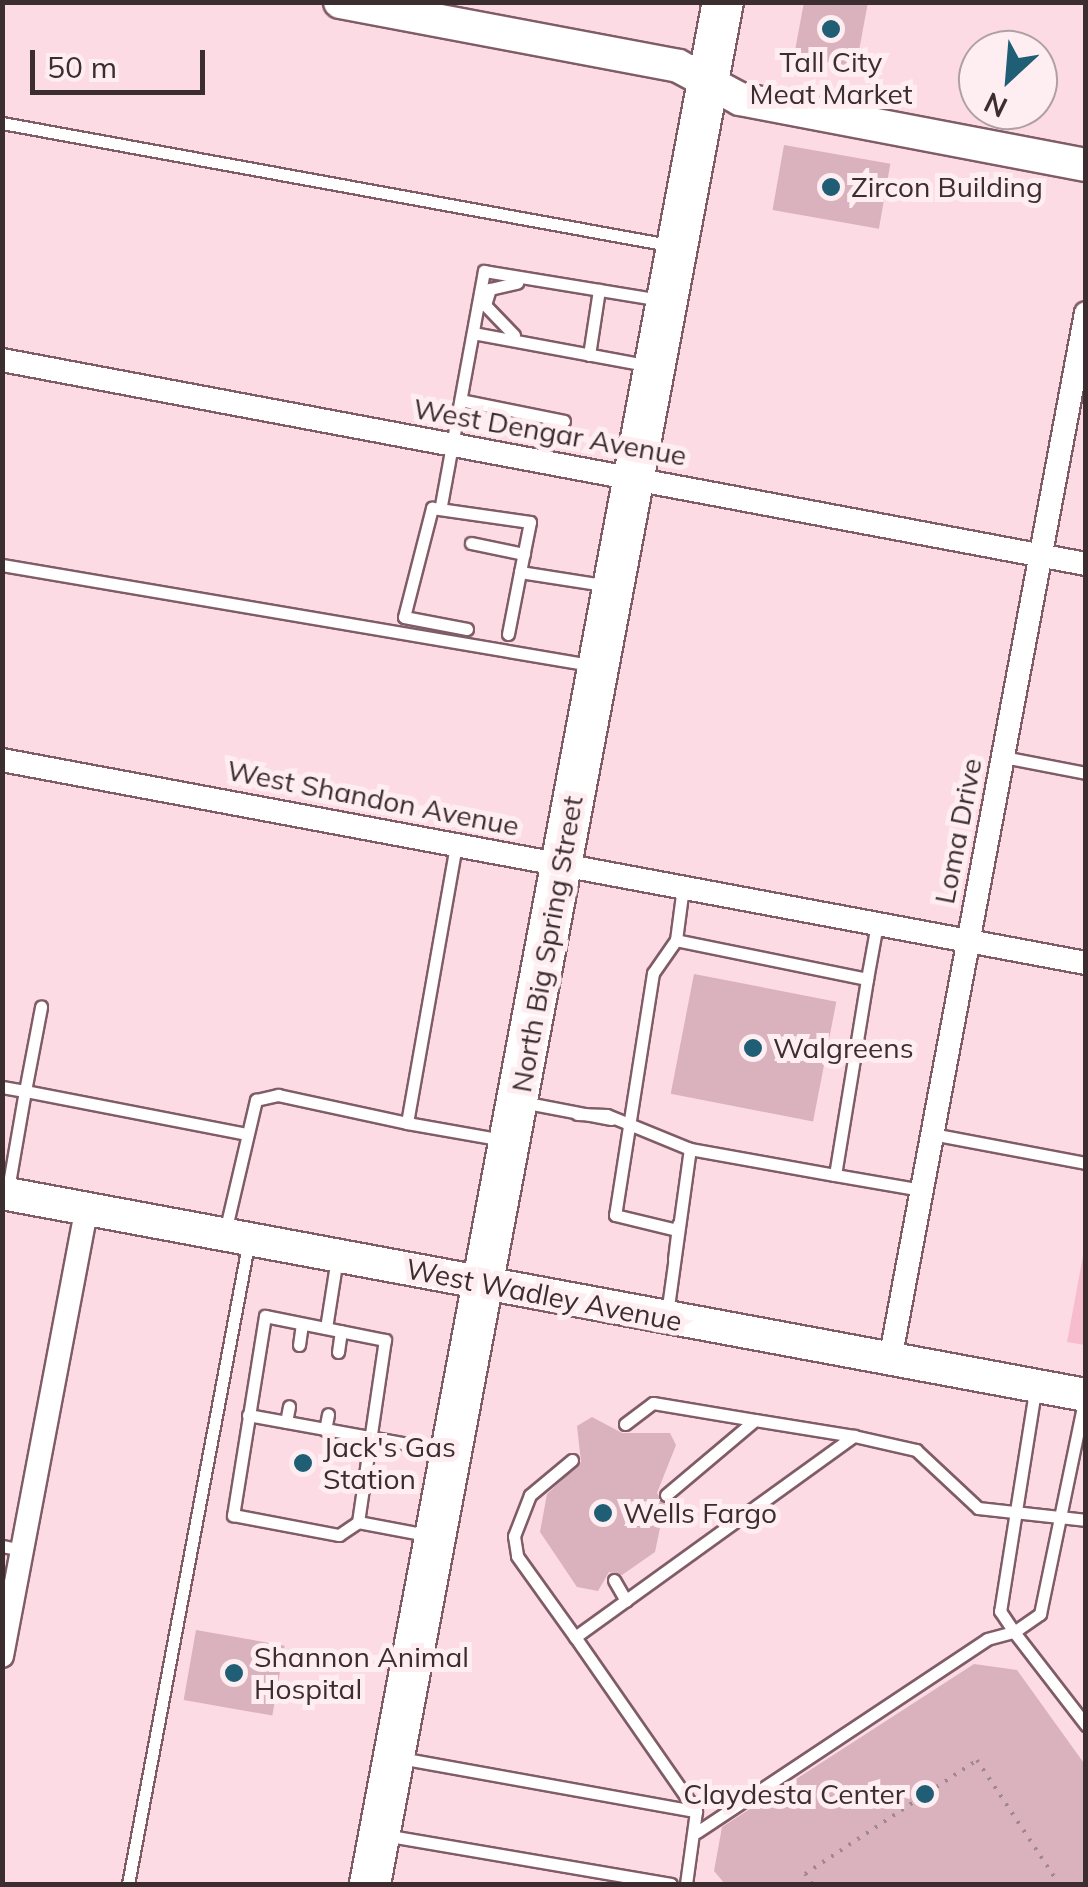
<!DOCTYPE html>
<style>
body{margin:0}
#map{position:relative;width:1088px;height:1887px;overflow:hidden;background:#fcdbe4;font-family:Mulish,sans-serif}
div>[style]{position:absolute}
[style*='--x']{left:calc(var(--x)*1px);top:calc(var(--y)*1px);width:calc(var(--w)*1px);rotate:calc(var(--a)*1deg)}
.green>*{inset:0;background:#f7bdce}
.building>*{inset:0;background:#dab2bd;transform-origin:0 0}
.path>*{height:4px;margin-top:-2px;transform-origin:0;background:repeating-linear-gradient(90deg,#a0888f 0 2.5px,transparent 0 10.5px)}
.roads{filter:drop-shadow(2px 0 #805c67) drop-shadow(-2px 0 #805c67) drop-shadow(0 2px #805c67) drop-shadow(0 -2px #805c67)}
.lane>*{height:11px;margin:-5.5px;padding:0 5.5px;transform-origin:5.5px;border-radius:5.5px;background:#fff}
.street>*{height:22px;margin:-11px;padding:0 11px;transform-origin:11px;border-radius:11px;background:#fff}
.secondary>*{height:32px;margin:-16px;padding:0 16px;transform-origin:16px;border-radius:16px;background:#fff}
.highway>*{height:40px;margin:-20px;padding:0 20px;transform-origin:20px;border-radius:20px;background:#fff}
.dots>*{width:28px;height:28px;translate:-50% -50%;box-sizing:border-box;border:5px solid #feedf1;border-radius:50%}
span{translate:-50% -50%;white-space:nowrap;text-align:center;line-height:1.15;-webkit-text-stroke:10px #feedf1;paint-order:stroke}
.poi-label{font-size:28px;color:#3c2d31}
.left{translate:0 -50%;text-align:left}
.right{translate:-100% -50%;text-align:right}
.street-label{font-size:28px;color:#3c2d31}
.frame{position:absolute;inset:0;border:5px solid #3c2d31;pointer-events:none}
.north{position:absolute;left:958px;top:30px;width:100px;height:100px;box-sizing:border-box;background:#feedf1;border:2px solid #b0a0a4;border-radius:50%;rotate:206deg;font-size:28px;font-weight:700;line-height:40px;text-align:center;color:#3c2d31}
.north::after{content:'';display:block;margin:auto;width:35px;height:45px;background:#1f5e74;clip-path:polygon(50% 0,100% 100%,50% 72%,0 100%)}
.scale{position:absolute;left:30px;top:50px;width:175px;height:45px;box-sizing:border-box;border:5px solid #3c2d31;border-top:0;padding-left:12px;font-size:30px;line-height:35px;white-space:nowrap;color:#3c2d31;-webkit-text-stroke:8px #feedf1;paint-order:stroke}
</style>
<div id="map">
<div class="green">
<i style="clip-path:polygon(1085px 1245px,1085px 1345px,1067px 1342px)"></i>
</div>
<div class="building">
<i style="clip-path:polygon(804px 2px,868px 2px,856px 67px,794px 56px)"></i>
<i style="left:784px;top:145px;width:108px;height:66px;rotate:10deg"></i>
<i style="left:694px;top:974px;width:145px;height:122px;rotate:11deg"></i>
<i style="clip-path:polygon(592px 1417px,622px 1433px,670px 1433px,676px 1445px,657px 1493px,665px 1504px,655px 1552px,622px 1575px,609px 1572px,598px 1591px,577px 1587px,540px 1532px,547px 1494px,581px 1462px,577px 1426px)"></i>
<i style="left:196px;top:1630px;width:90px;height:71px;rotate:10deg"></i>
<i style="clip-path:polygon(974px 1664px,1017px 1670px,1086px 1766px,1086px 1884px,725px 1884px,714px 1871px,722px 1827px)"></i>
</div>
<div class="path">
<i style="--x:812;--y:1884;--w:12;--a:-125"></i>
<i style="--x:805;--y:1874;--w:206;--a:-33.5"></i>
<i style="--x:977;--y:1760;--w:149;--a:56.5"></i>
</div>
<div class="roads">
<div class="lane">
<i style="--x:2;--y:123;--w:678;--a:10.37"></i>
<i style="--x:473;--y:333;--w:176;--a:10.5"></i>
<i style="--x:514;--y:335;--w:42;--a:-134"></i>
<i style="--x:485;--y:305;--w:17;--a:-73"></i>
<i style="--x:490;--y:289;--w:28;--a:-13"></i>
<i style="--x:589;--y:355;--w:66;--a:-81.3"></i>
<i style="--x:465;--y:401;--w:101;--a:11.4"></i>
<i style="--x:441;--y:505;--w:238;--a:-79.6"></i>
<i style="--x:484;--y:271;--w:179;--a:9.3"></i>
<i style="--x:471;--y:543;--w:54;--a:11.7"></i>
<i style="--x:2;--y:565;--w:596;--a:9.65"></i>
<i style="--x:467;--y:629;--w:64;--a:-169.2"></i>
<i style="--x:404;--y:617;--w:113;--a:-75.6"></i>
<i style="--x:432;--y:508;--w:99;--a:8.1"></i>
<i style="--x:530;--y:522;--w:51;--a:101.3"></i>
<i style="--x:508;--y:634;--w:63;--a:-79"></i>
<i style="--x:520;--y:572;--w:90;--a:8.9"></i>
<i style="--x:1003;--y:757;--w:85;--a:10.9"></i>
<i style="--x:456;--y:845;--w:282;--a:100"></i>
<i style="--x:407;--y:1123;--w:97;--a:10"></i>
<i style="--x:676;--y:940;--w:53;--a:-82.5"></i>
<i style="--x:867;--y:979;--w:56;--a:-79.7"></i>
<i style="--x:2;--y:1087;--w:23;--a:10"></i>
<i style="--x:25;--y:1091;--w:86;--a:-79.2"></i>
<i style="--x:522;--y:1102;--w:91;--a:10.8"></i>
<i style="--x:577;--y:1114;--w:30;--a:2"></i>
<i style="--x:607;--y:1115;--w:90;--a:22.3"></i>
<i style="--x:932;--y:1134;--w:157;--a:10.7"></i>
<i style="--x:835;--y:1175;--w:88;--a:9.8"></i>
<i style="--x:8;--y:1189;--w:99;--a:-80.2"></i>
<i style="--x:25;--y:1091;--w:221;--a:11"></i>
<i style="--x:225;--y:1232;--w:136;--a:-76.8"></i>
<i style="--x:256;--y:1100;--w:23;--a:-13"></i>
<i style="--x:278;--y:1095;--w:132;--a:12.2"></i>
<i style="--x:674;--y:1259;--w:35;--a:-83"></i>
<i style="--x:667;--y:1314;--w:167;--a:-82.1"></i>
<i style="--x:690;--y:1149;--w:147;--a:10.2"></i>
<i style="--x:835;--y:1175;--w:199;--a:-80.7"></i>
<i style="--x:867;--y:979;--w:195;--a:-168.5"></i>
<i style="--x:676;--y:940;--w:40;--a:124.9"></i>
<i style="--x:653;--y:973;--w:245;--a:98.9"></i>
<i style="--x:615;--y:1215;--w:60;--a:13.6"></i>
<i style="--x:326;--y:1328;--w:71;--a:-81.1"></i>
<i style="--x:299;--y:1345;--w:21;--a:-82"></i>
<i style="--x:338;--y:1352;--w:21;--a:-82"></i>
<i style="--x:1035;--y:1391;--w:223;--a:99"></i>
<i style="--x:1000;--y:1611;--w:25;--a:56"></i>
<i style="--x:1014;--y:1632;--w:32;--a:-35"></i>
<i style="--x:1040;--y:1614;--w:222;--a:-78.3"></i>
<i style="--x:248;--y:1415;--w:201;--a:10.3"></i>
<i style="--x:286;--y:1422;--w:16;--a:-79"></i>
<i style="--x:625;--y:1424;--w:35;--a:-37"></i>
<i style="--x:653;--y:1403;--w:103;--a:9.5"></i>
<i style="--x:325;--y:1430;--w:16;--a:-79"></i>
<i style="--x:572;--y:1460;--w:55;--a:140.2"></i>
<i style="--x:530;--y:1495;--w:44;--a:111.3"></i>
<i style="--x:514;--y:1536;--w:20;--a:81"></i>
<i style="--x:517;--y:1556;--w:100;--a:54.4"></i>
<i style="--x:666;--y:1495;--w:116;--a:-40.1"></i>
<i style="--x:755;--y:1420;--w:100;--a:9.2"></i>
<i style="--x:358;--y:1522;--w:184;--a:-81.6"></i>
<i style="--x:385;--y:1340;--w:122;--a:-168.7"></i>
<i style="--x:265;--y:1316;--w:202;--a:99.1"></i>
<i style="--x:233;--y:1515;--w:108;--a:10.7"></i>
<i style="--x:339;--y:1535;--w:23;--a:-34"></i>
<i style="--x:358;--y:1522;--w:70;--a:10.7"></i>
<i style="--x:2;--y:1546;--w:20;--a:11"></i>
<i style="--x:614;--y:1580;--w:24;--a:60"></i>
<i style="--x:400;--y:1758;--w:301;--a:10.2"></i>
<i style="--x:697;--y:1832;--w:348;--a:-33.6"></i>
<i style="--x:987;--y:1639;--w:28;--a:-15"></i>
<i style="--x:1014;--y:1632;--w:118;--a:52.3"></i>
<i style="--x:384;--y:1835;--w:291;--a:9.7"></i>
<i style="--x:128;--y:1884;--w:655;--a:-79.36"></i>
<i style="--x:686;--y:1884;--w:74;--a:-82.2"></i>
<i style="--x:696;--y:1811;--w:212;--a:-124.8"></i>
<i style="--x:575;--y:1637;--w:344;--a:-35.8"></i>
<i style="--x:854;--y:1436;--w:64;--a:12.7"></i>
<i style="--x:916;--y:1450;--w:85;--a:43.1"></i>
<i style="--x:978;--y:1508;--w:109;--a:6.3"></i>
</div>
<div class="street">
<i style="--x:2;--y:360;--w:1103;--a:10.66"></i>
<i style="--x:2;--y:760;--w:1103;--a:10.61"></i>
<i style="--x:890;--y:1360;--w:1065;--a:-79.4"></i>
<i style="--x:2;--y:1656;--w:456;--a:-79.3"></i>
</div>
<div class="secondary">
<i style="--x:340;--y:2;--w:344;--a:10.7"></i>
<i style="--x:678;--y:66;--w:70;--a:28"></i>
<i style="--x:740;--y:99;--w:352;--a:10.8"></i>
<i style="--x:2;--y:1193;--w:1103;--a:10.56"></i>
</div>
<div class="highway">
<i style="--x:370;--y:1884;--w:1915;--a:-79.38"></i>
</div>
</div>
<div class="dots">
<i style="left:831px;top:29px;background:#1f5e74"></i>
<i style="left:831px;top:187px;background:#1f5e74"></i>
<i style="left:753px;top:1048px;background:#1f5e74"></i>
<i style="left:303px;top:1463px;background:#1f5e74"></i>
<i style="left:603px;top:1513px;background:#1f5e74"></i>
<i style="left:234px;top:1673px;background:#1f5e74"></i>
<i style="left:925px;top:1794px;background:#1f5e74"></i>
</div>
<div class="poi-label">
<span style="left:831px;top:78px">Tall City<br>Meat Market</span>
<span class="left" style="left:851px;top:187px">Zircon Building</span>
<span class="left" style="left:773px;top:1048px">Walgreens</span>
<span class="left" style="left:323px;top:1463px">Jack's Gas<br>Station</span>
<span class="left" style="left:623px;top:1513px">Wells Fargo</span>
<span class="left" style="left:254px;top:1673px">Shannon Animal<br>Hospital</span>
<span class="right" style="left:905px;top:1794px">Claydesta Center</span>
</div>
<div class="street-label">
<span style="left:550px;top:432px;rotate:10deg">West Dengar Avenue</span>
<span style="left:373px;top:798px;rotate:11deg">West Shandon Avenue</span>
<span style="left:958px;top:831px;rotate:-79deg">Loma Drive</span>
<span style="left:547px;top:944px;rotate:-80deg">North Big Spring Street</span>
<span style="left:544px;top:1295px;rotate:11deg">West Wadley Avenue</span>
</div>
<div class="frame"></div>
<div class="north">N</div>
<div class="scale">50 m</div>
</div>
